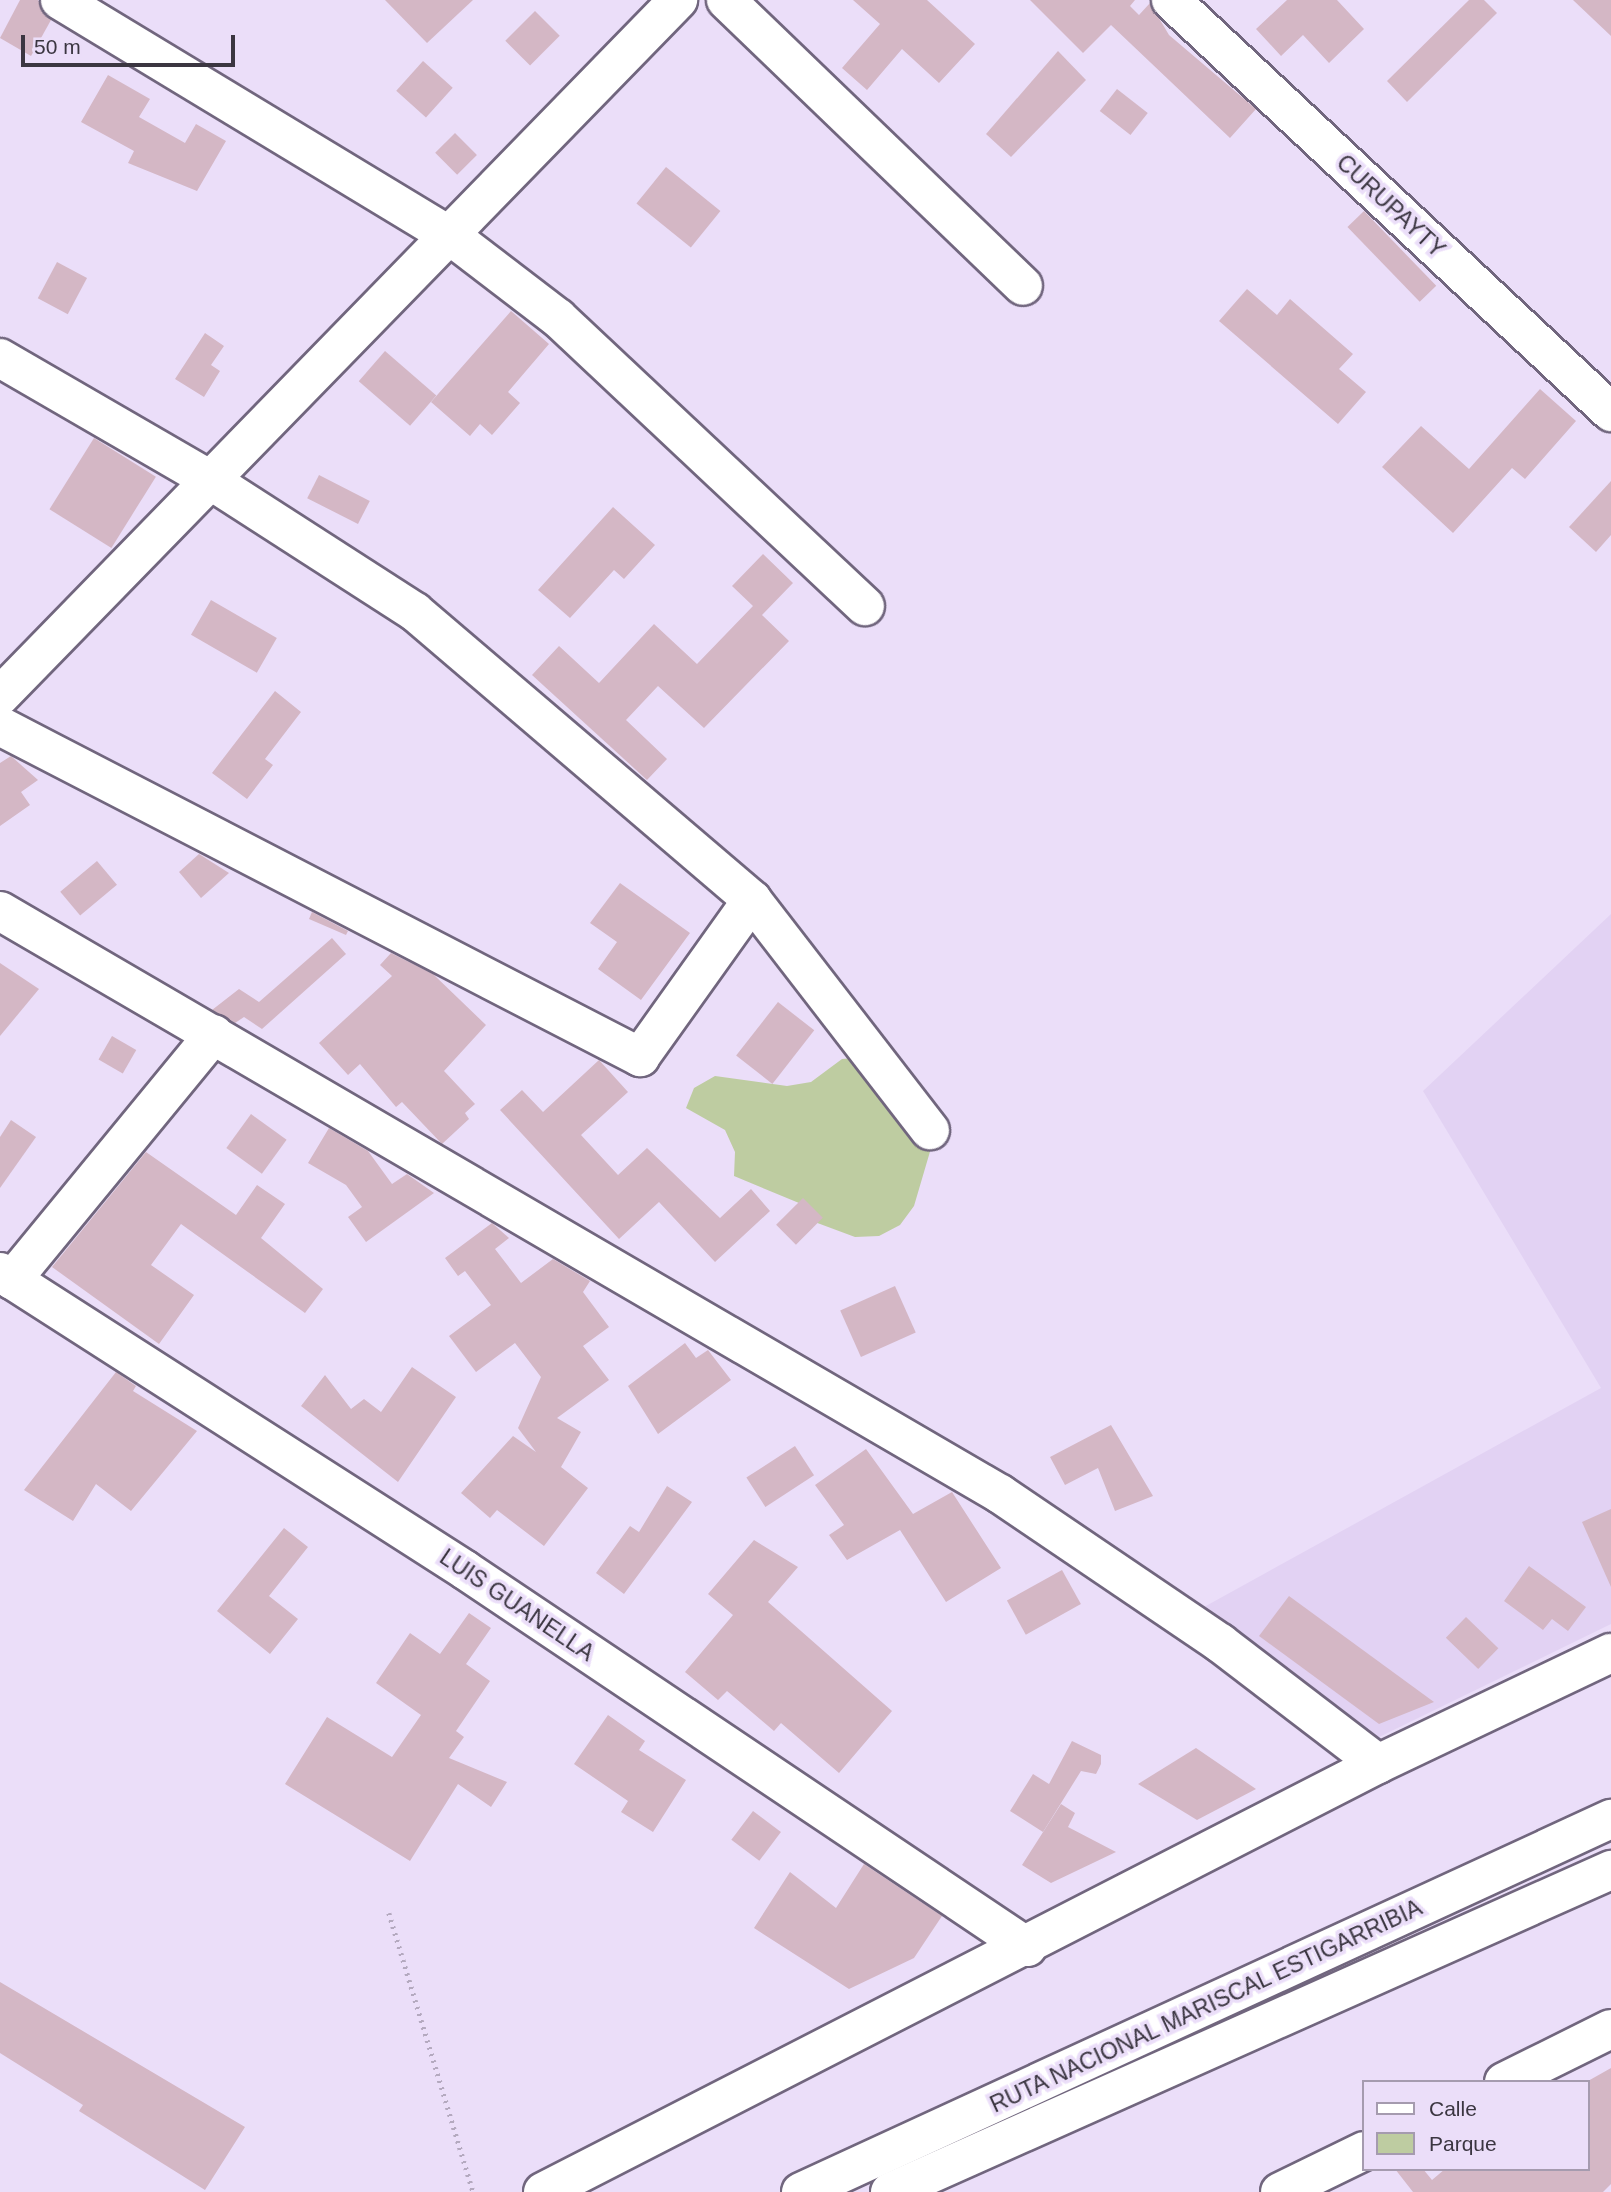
<!DOCTYPE html>
<style>
body{margin:0}
#map{position:relative;width:1611px;height:2192px;overflow:hidden;background:#ebdef9;font-family:Helvetica,sans-serif}
div>[style]{position:absolute}
[style*='--x']{left:calc(var(--x)*1px);top:calc(var(--y)*1px);width:calc(var(--w)*1px);rotate:calc(var(--a)*1deg)}
.built>*{inset:0;background:#e2d2f3}
.green>*{inset:0;background:#becca1}
.building>*{inset:0;background:#d4b7c5;transform-origin:0 0}
.path>*{height:4.5px;margin-top:-2.25px;transform-origin:0;background:repeating-linear-gradient(90deg,#b4a9bf 0 2px,transparent 0 7px)}
.roads{filter:drop-shadow(2px 0 #71667e) drop-shadow(-2px 0 #71667e) drop-shadow(0 2px #71667e) drop-shadow(0 -2px #71667e)}
.minor>*{height:38px;margin:-19px;padding:0 19px;transform-origin:19px;border-radius:19px;background:#fff}
.highway>*{height:38px;margin:-19px;padding:0 19px;transform-origin:19px;border-radius:19px;background:#fff}
span{translate:-50% -50%;white-space:nowrap;text-align:center;line-height:1.15;-webkit-text-stroke:7px #ebdef9;paint-order:stroke}
.street-label{font-size:23px;color:#3b3641}
.legend{position:absolute;left:1362px;top:2080px;width:228px;height:91px;box-sizing:border-box;background:#ebdef9;border:2px solid #a59baf;margin:0;padding:9px 12px;list-style:none;font-size:21px;color:#3b3641}
.legend li{display:flex;align-items:center;gap:14px;height:35px}
.legend b{width:35px;border:2px solid #a59baf}
.scale{position:absolute;left:21px;top:35px;width:214px;height:32px;box-sizing:border-box;border:4px solid #3b3641;border-top:0;padding-left:9px;font-size:21px;line-height:24px;white-space:nowrap;color:#3b3641;-webkit-text-stroke:5px #ebdef9;paint-order:stroke}
</style>
<div id="map">
<div class="built">
<i style="clip-path:polygon(1611px 914px,1611px 1624px,1375px 1739px,1204px 1607px,1601px 1388px,1423px 1091px)"></i>
</div>
<div class="green">
<i style="clip-path:polygon(866px 1057px,912px 1072px,913px 1095px,934px 1138px,914px 1206px,900px 1225px,879px 1236px,855px 1237px,812px 1221px,799px 1203px,734px 1176px,735px 1152px,725px 1130px,686px 1108px,694px 1088px,715px 1076px,787px 1086px,811px 1082px,842px 1059px)"></i>
</div>
<div class="building">
<i style="clip-path:polygon(20px 0,38px 0,51px 20px,31px 56px,0 38px)"></i>
<i style="clip-path:polygon(385px 0,473px 0,427px 43px)"></i>
<i style="clip-path:polygon(853px 0,927px 0,975px 44px,939px 83px,902px 49px,867px 90px,842px 68px,880px 24px)"></i>
<i style="clip-path:polygon(1030px 0,1135px 0,1130px 6px,1139px 15px,1150px 3px,1169px 35px,1256px 109px,1230px 138px,1111px 25px,1083px 53px)"></i>
<i style="clip-path:polygon(1287px 0,1337px 0,1364px 29px,1329px 63px,1303px 35px,1281px 56px,1256px 29px)"></i>
<i style="clip-path:polygon(1469px 0,1484px 0,1497px 13px,1407px 102px,1387px 81px)"></i>
<i style="clip-path:polygon(1573px 0,1611px 0,1611px 36px)"></i>
<i style="left:535px;top:11px;width:35px;height:42px;rotate:45deg"></i>
<i style="clip-path:polygon(1058px 51px,1086px 80px,1011px 157px,986px 134px)"></i>
<i style="left:423px;top:61px;width:40px;height:40px;rotate:42deg"></i>
<i style="clip-path:polygon(108px 75px,150px 99px,139px 117px,185px 143px,196px 124px,226px 141px,197px 191px,128px 163px,134px 151px,81px 122px)"></i>
<i style="left:1117px;top:89px;width:39px;height:28px;rotate:38deg"></i>
<i style="left:455px;top:133px;width:31px;height:28px;rotate:45deg"></i>
<i style="left:666px;top:167px;width:70px;height:47px;rotate:39deg"></i>
<i style="left:1364px;top:211px;width:104px;height:23px;rotate:46deg"></i>
<i style="left:57px;top:262px;width:34px;height:41px;rotate:28deg"></i>
<i style="clip-path:polygon(1247px 289px,1277px 315px,1290px 299px,1353px 354px,1339px 369px,1366px 392px,1338px 424px,1219px 321px)"></i>
<i style="clip-path:polygon(511px 311px,549px 344px,508px 392px,520px 403px,492px 435px,480px 424px,470px 436px,431px 402px)"></i>
<i style="clip-path:polygon(205px 333px,224px 346px,211px 365px,220px 371px,204px 397px,175px 379px)"></i>
<i style="left:385px;top:351px;width:68px;height:40px;rotate:41deg"></i>
<i style="clip-path:polygon(1540px 389px,1576px 421px,1525px 479px,1512px 468px,1453px 533px,1382px 467px,1421px 426px,1469px 469px)"></i>
<i style="left:94px;top:438px;width:73px;height:84px;rotate:32deg"></i>
<i style="left:319px;top:475px;width:57px;height:26px;rotate:27deg"></i>
<i style="clip-path:polygon(1611px 481px,1611px 535px,1596px 552px,1569px 527px)"></i>
<i style="clip-path:polygon(613px 507px,655px 545px,624px 579px,614px 570px,570px 618px,538px 590px)"></i>
<i style="clip-path:polygon(763px 554px,793px 583px,762px 615px,789px 641px,704px 728px,658px 686px,626px 720px,667px 759px,647px 780px,532px 675px,559px 646px,599px 683px,654px 624px,697px 664px,753px 606px,732px 586px)"></i>
<i style="left:211px;top:600px;width:76px;height:40px;rotate:30deg"></i>
<i style="clip-path:polygon(275px 691px,301px 712px,265px 759px,273px 765px,247px 799px,212px 773px)"></i>
<i style="clip-path:polygon(11px 756px,38px 780px,21px 792px,30px 805px,0 826px,0 763px)"></i>
<i style="clip-path:polygon(199px 854px,229px 873px,201px 898px,179px 872px)"></i>
<i style="left:97px;top:861px;width:31px;height:48px;rotate:50deg"></i>
<i style="clip-path:polygon(620px 883px,690px 933px,641px 1000px,598px 969px,617px 942px,590px 923px)"></i>
<i style="clip-path:polygon(312px 912px,348px 931px,346px 935px,309px 919px)"></i>
<i style="clip-path:polygon(332px 938px,346px 954px,262px 1029px,244px 1017px,235px 1023px,212px 1010px,239px 989px,259px 1002px)"></i>
<i style="clip-path:polygon(391px 953px,433px 974px,486px 1025px,444px 1071px,475px 1104px,465px 1113px,469px 1119px,442px 1144px,402px 1102px,396px 1107px,360px 1064px,348px 1075px,319px 1043px,392px 976px,380px 965px)"></i>
<i style="clip-path:polygon(0 963px,39px 989px,0 1036px)"></i>
<i style="left:778px;top:1002px;width:46px;height:68px;rotate:38deg"></i>
<i style="left:112px;top:1036px;width:28px;height:27px;rotate:30deg"></i>
<i style="clip-path:polygon(599px 1060px,628px 1092px,581px 1135px,618px 1175px,647px 1148px,720px 1218px,751px 1189px,770px 1211px,715px 1262px,659px 1202px,619px 1239px,500px 1110px,522px 1090px,543px 1112px)"></i>
<i style="left:251px;top:1114px;width:44px;height:42px;rotate:36deg"></i>
<i style="clip-path:polygon(11px 1120px,36px 1137px,0 1188px,0 1137px)"></i>
<i style="clip-path:polygon(329px 1128px,368px 1151px,392px 1184px,407px 1174px,434px 1193px,366px 1242px,348px 1217px,362px 1207px,346px 1185px,308px 1163px)"></i>
<i style="clip-path:polygon(146px 1152px,236px 1215px,257px 1185px,285px 1204px,261px 1238px,323px 1289px,305px 1313px,181px 1224px,151px 1265px,194px 1295px,159px 1344px,52px 1267px)"></i>
<i style="left:803px;top:1198px;width:28px;height:38px;rotate:45deg"></i>
<i style="clip-path:polygon(492px 1223px,509px 1238px,495px 1249px,521px 1283px,553px 1259px,590px 1281px,583px 1292px,609px 1327px,583px 1346px,609px 1380px,557px 1418px,581px 1432px,561px 1467px,588px 1488px,544px 1546px,497px 1510px,490px 1518px,461px 1493px,513px 1436px,536px 1452px,518px 1428px,541px 1377px,515px 1343px,476px 1372px,449px 1336px,491px 1305px,465px 1271px,458px 1276px,445px 1258px)"></i>
<i style="left:895px;top:1286px;width:51px;height:60px;rotate:66deg"></i>
<i style="clip-path:polygon(685px 1343px,696px 1358px,708px 1350px,731px 1380px,658px 1434px,628px 1386px)"></i>
<i style="clip-path:polygon(412px 1367px,456px 1397px,398px 1482px,301px 1406px,325px 1375px,351px 1409px,364px 1399px,381px 1412px)"></i>
<i style="clip-path:polygon(116px 1372px,136px 1386px,133px 1391px,197px 1431px,131px 1511px,96px 1484px,73px 1521px,24px 1490px)"></i>
<i style="clip-path:polygon(1111px 1425px,1153px 1496px,1115px 1511px,1098px 1468px,1065px 1485px,1050px 1457px)"></i>
<i style="left:795px;top:1446px;width:35px;height:58px;rotate:57deg"></i>
<i style="clip-path:polygon(866px 1449px,913px 1514px,952px 1492px,1001px 1568px,946px 1602px,900px 1530px,847px 1560px,829px 1535px,844px 1525px,815px 1485px)"></i>
<i style="clip-path:polygon(667px 1486px,692px 1502px,624px 1594px,596px 1573px,630px 1526px,639px 1532px)"></i>
<i style="clip-path:polygon(1611px 1509px,1611px 1587px,1582px 1522px)"></i>
<i style="clip-path:polygon(284px 1528px,308px 1547px,269px 1596px,298px 1619px,270px 1654px,217px 1611px)"></i>
<i style="clip-path:polygon(754px 1540px,798px 1567px,768px 1602px,892px 1711px,839px 1773px,781px 1723px,774px 1731px,727px 1691px,718px 1700px,685px 1672px,733px 1615px,708px 1594px)"></i>
<i style="clip-path:polygon(1529px 1566px,1586px 1607px,1568px 1631px,1552px 1619px,1543px 1630px,1504px 1601px)"></i>
<i style="left:1062px;top:1570px;width:39px;height:63px;rotate:61deg"></i>
<i style="clip-path:polygon(1289px 1596px,1434px 1702px,1379px 1724px,1259px 1636px)"></i>
<i style="clip-path:polygon(469px 1613px,491px 1628px,466px 1664px,490px 1681px,456px 1731px,464px 1737px,449px 1758px,507px 1782px,491px 1807px,458px 1784px,410px 1861px,285px 1784px,327px 1717px,392px 1757px,421px 1715px,376px 1683px,410px 1633px,440px 1654px)"></i>
<i style="left:1466px;top:1617px;width:45px;height:29px;rotate:44deg"></i>
<i style="clip-path:polygon(608px 1715px,645px 1741px,639px 1750px,686px 1780px,653px 1832px,621px 1812px,628px 1801px,574px 1764px)"></i>
<i style="clip-path:polygon(1072px 1741px,1101px 1755px,1101px 1764px,1096px 1774px,1081px 1771px,1043px 1832px,1010px 1811px,1033px 1774px,1049px 1784px)"></i>
<i style="clip-path:polygon(1196px 1748px,1256px 1789px,1197px 1820px,1138px 1784px)"></i>
<i style="clip-path:polygon(1061px 1804px,1075px 1813px,1068px 1827px,1116px 1852px,1051px 1883px,1022px 1865px)"></i>
<i style="left:753px;top:1811px;width:35px;height:36px;rotate:37deg"></i>
<i style="clip-path:polygon(864px 1864px,942px 1916px,914px 1958px,849px 1989px,754px 1928px,790px 1872px,836px 1908px)"></i>
<i style="clip-path:polygon(0 1982px,245px 2127px,205px 2190px,79px 2111px,83px 2105px,0 2053px)"></i>
<i style="clip-path:polygon(1611px 2068px,1611px 2184px,1603px 2192px,1413px 2192px,1395px 2169px,1423px 2169px,1432px 2180px,1445px 2169px,1588px 2169px,1588px 2081px)"></i>
</div>
<div class="path">
<i style="--x:389;--y:1913;--w:291;--a:73.2"></i>
</div>
<div class="roads">
<div class="minor">
<i style="--x:60;--y:0;--w:458;--a:31.2"></i>
<i style="--x:452;--y:237;--w:133;--a:37.4"></i>
<i style="--x:558;--y:318;--w:421;--a:43.2"></i>
<i style="--x:726;--y:0;--w:412;--a:43.9"></i>
<i style="--x:1171;--y:0;--w:603;--a:43.12"></i>
<i style="--x:0;--y:358;--w:239;--a:30.1"></i>
<i style="--x:207;--y:478;--w:247;--a:32.8"></i>
<i style="--x:415;--y:612;--w:443;--a:40.5"></i>
<i style="--x:752;--y:900;--w:291;--a:52.3"></i>
<i style="--x:0;--y:696;--w:972;--a:-45.75"></i>
<i style="--x:0;--y:726;--w:721;--a:27.35"></i>
<i style="--x:640;--y:1057;--w:193;--a:-54.5"></i>
<i style="--x:0;--y:911;--w:1158;--a:30.24"></i>
<i style="--x:1000;--y:1494;--w:266;--a:34.1"></i>
<i style="--x:1220;--y:1643;--w:199;--a:37.4"></i>
<i style="--x:0;--y:1272;--w:552;--a:32.65"></i>
<i style="--x:465;--y:1570;--w:677;--a:33.85"></i>
<i style="--x:12;--y:1280;--w:318;--a:-50.6"></i>
<i style="--x:1504;--y:2082;--w:119;--a:-26.4"></i>
<i style="--x:543;--y:2192;--w:938;--a:-27.14"></i>
<i style="--x:1378;--y:1764;--w:258;--a:-25.5"></i>
<i style="--x:1280;--y:2192;--w:93;--a:-26"></i>
</div>
<div class="highway">
<i style="--x:801;--y:2192;--w:892;--a:-24.73"></i>
<i style="--x:890;--y:2192;--w:790;--a:-24.07"></i>
</div>
</div>
<div class="street-label">
<span style="left:1391px;top:206px;rotate:43deg">CURUPAYTY</span>
<span style="left:517px;top:1605px;rotate:34deg">LUIS GUANELLA</span>
<span style="left:1206px;top:2006px;rotate:-25deg">RUTA NACIONAL MARISCAL ESTIGARRIBIA</span>
</div>
<ul class="legend">
<li><b style="height:9px;background:#fff"></b>Calle</li>
<li><b style="height:19px;background:#becca1"></b>Parque</li>
</ul>
<div class="scale">50 m</div>
</div>
